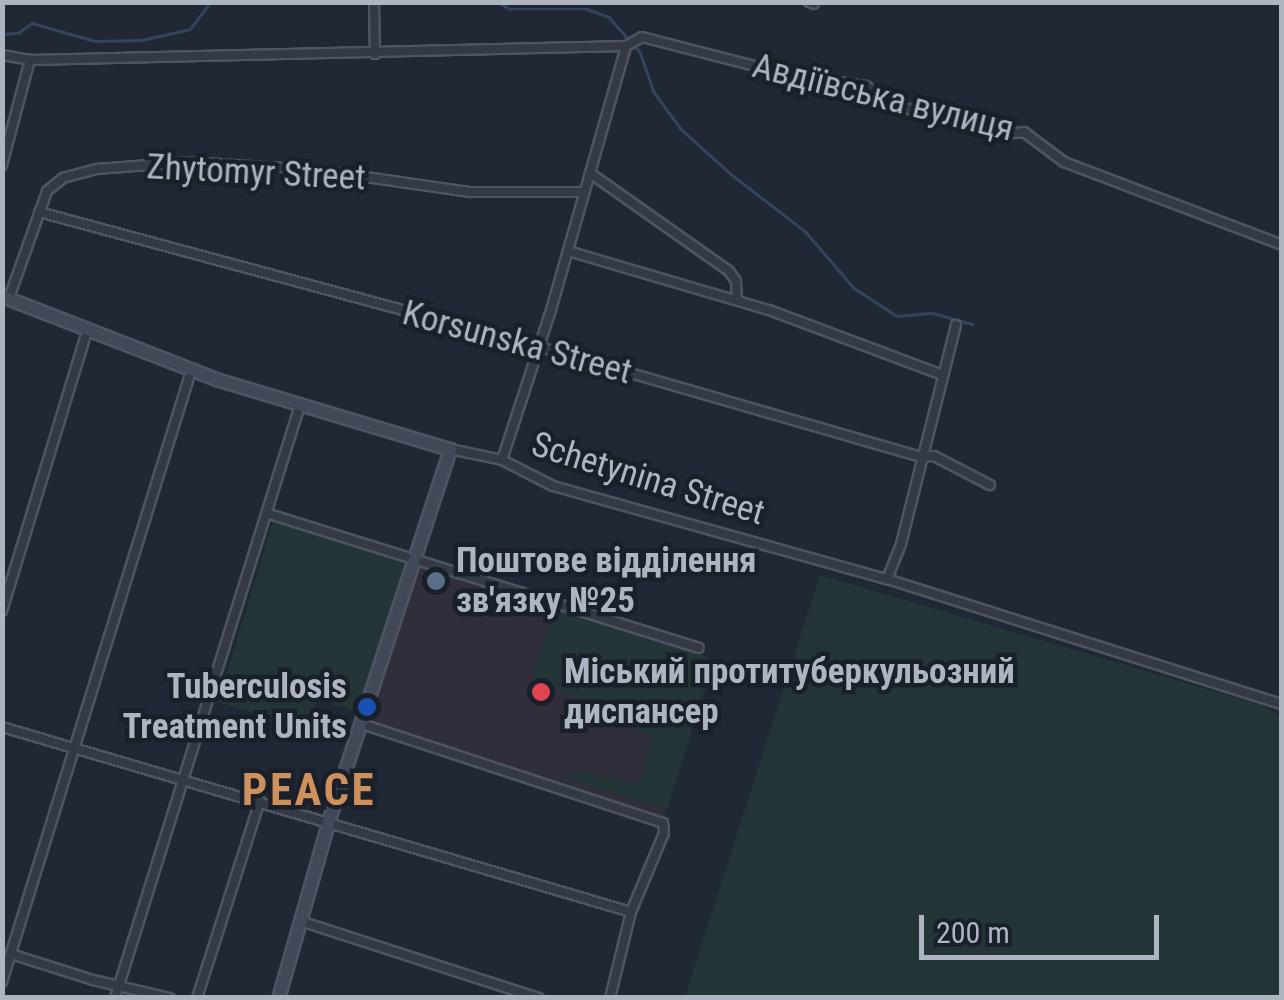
<!DOCTYPE html>
<meta charset="utf-8">
<style>
body{margin:0}
#map{position:relative;width:1284px;height:1000px;overflow:hidden;background:#202835;font-family:"Roboto Condensed",sans-serif}
div>[style]{position:absolute}
[style*='--x']{left:calc(var(--x)*1px);top:calc(var(--y)*1px);width:calc(var(--w)*1px);rotate:calc(var(--a)*1deg)}
.medical>*{inset:0;background:#302e3a}
.green>*{inset:0;background:#233537}
.stream>*{height:2.5px;margin:-1.25px;padding:0 1.25px;transform-origin:1.25px;border-radius:1.25px;background:#34445c}
.roads{filter:drop-shadow(2px 0 #4e5561) drop-shadow(-2px 0 #4e5561) drop-shadow(0 2px #4e5561) drop-shadow(0 -2px #4e5561)}
.street>*{height:8px;margin:-4px;padding:0 4px;transform-origin:4px;border-radius:4px;background:#333a46}
.secondary>*{height:11px;margin:-5.5px;padding:0 5.5px;transform-origin:5.5px;border-radius:5.5px;background:#414959}
.dots>*{width:28px;height:28px;translate:-50% -50%;box-sizing:border-box;border:5px solid #19202a;border-radius:50%}
span{translate:-50% -50%;white-space:nowrap;text-align:center;line-height:1.15;-webkit-text-stroke:9px #19202a;paint-order:stroke}
.street-label{font-size:35px;color:#adb5c3}
.poi-label{font-size:35px;color:#adb5c3;font-weight:700}
.left{translate:0 -50%;text-align:left}
.right{translate:-100% -50%;text-align:right}
.district-label{font-size:45px;color:#ce905c;font-weight:700;letter-spacing:2.5px}
.frame{position:absolute;inset:0;border:5px solid #adb5c3;pointer-events:none}
.scale{position:absolute;left:919px;top:915px;width:240px;height:45px;box-sizing:border-box;border:5px solid #adb5c3;border-top:0;padding-left:12px;font-size:30px;line-height:35px;white-space:nowrap;color:#adb5c3;-webkit-text-stroke:8px #19202a;paint-order:stroke}
</style>
<div id="map">
<div class="medical">
<i style="clip-path:polygon(417px 563px,699px 652px,713px 662px,664px 818px,369px 721px)"></i>
</div>
<div class="green">
<i style="clip-path:polygon(273px 521px,410px 561px,362px 712px,317px 700px,308px 730px,218px 702px)"></i>
<i style="clip-path:polygon(820px 575px,1261px 705px,1280px 716px,1281px 997px,685px 997px)"></i>
<i style="clip-path:polygon(554px 607px,699px 652px,713px 662px,667px 810px,562px 777px,581px 771px,639px 784px,653px 735px,590px 716px,593px 703px,531px 683px)"></i>
</div>
<div class="stream">
<i style="--x:498;--y:2;--w:14;--a:30"></i>
<i style="--x:510;--y:9;--w:77;--a:0"></i>
<i style="--x:587;--y:9;--w:23;--a:20"></i>
<i style="--x:609;--y:17;--w:47;--a:48.5"></i>
<i style="--x:640;--y:52;--w:42;--a:70.7"></i>
<i style="--x:654;--y:92;--w:46;--a:53.9"></i>
<i style="--x:681;--y:129;--w:67;--a:42"></i>
<i style="--x:731;--y:174;--w:95;--a:37.7"></i>
<i style="--x:806;--y:232;--w:74;--a:49.4"></i>
<i style="--x:854;--y:288;--w:51;--a:33.1"></i>
<i style="--x:897;--y:316;--w:36;--a:-5"></i>
<i style="--x:933;--y:313;--w:41;--a:15.8"></i>
<i style="--x:2;--y:34;--w:16;--a:-4"></i>
<i style="--x:18;--y:33;--w:17;--a:-36"></i>
<i style="--x:32;--y:23;--w:66;--a:15.9"></i>
<i style="--x:95;--y:41;--w:47;--a:-1.2"></i>
<i style="--x:142;--y:40;--w:49;--a:-12.9"></i>
<i style="--x:190;--y:29;--w:34;--a:-53"></i>
</div>
<div class="roads">
<div class="street">
<i style="--x:374;--y:2;--w:52;--a:88.9"></i>
<i style="--x:809;--y:2;--w:5;--a:22"></i>
<i style="--x:2;--y:55;--w:28;--a:10"></i>
<i style="--x:30;--y:60;--w:596;--a:-1.35"></i>
<i style="--x:2;--y:165;--w:109;--a:-75.1"></i>
<i style="--x:590;--y:173;--w:170;--a:35.2"></i>
<i style="--x:729;--y:271;--w:12;--a:55"></i>
<i style="--x:736;--y:281;--w:19;--a:87"></i>
<i style="--x:39;--y:212;--w:519;--a:15.08"></i>
<i style="--x:540;--y:347;--w:398;--a:16.1"></i>
<i style="--x:922;--y:457;--w:12;--a:-5"></i>
<i style="--x:934;--y:456;--w:63;--a:27.4"></i>
<i style="--x:568;--y:251;--w:209;--a:16.4"></i>
<i style="--x:769;--y:310;--w:186;--a:20.5"></i>
<i style="--x:9;--y:298;--w:114;--a:-70.4"></i>
<i style="--x:47;--y:191;--w:21;--a:-39"></i>
<i style="--x:63;--y:178;--w:35;--a:-15"></i>
<i style="--x:97;--y:169;--w:91;--a:-4.4"></i>
<i style="--x:188;--y:162;--w:129;--a:3.5"></i>
<i style="--x:317;--y:170;--w:155;--a:8.2"></i>
<i style="--x:470;--y:192;--w:114;--a:0"></i>
<i style="--x:450;--y:449;--w:53;--a:11.9"></i>
<i style="--x:502;--y:460;--w:57;--a:27"></i>
<i style="--x:553;--y:486;--w:347;--a:15.6"></i>
<i style="--x:887;--y:579;--w:414;--a:17.6"></i>
<i style="--x:502;--y:460;--w:158;--a:-71.9"></i>
<i style="--x:551;--y:310;--w:274;--a:-74.1"></i>
<i style="--x:626;--y:46;--w:18;--a:-29"></i>
<i style="--x:642;--y:37;--w:153;--a:14.4"></i>
<i style="--x:790;--y:75;--w:77;--a:8.2"></i>
<i style="--x:866;--y:86;--w:29;--a:35"></i>
<i style="--x:890;--y:103;--w:66;--a:17.6"></i>
<i style="--x:953;--y:123;--w:51;--a:12.4"></i>
<i style="--x:1003;--y:134;--w:21;--a:-5"></i>
<i style="--x:1024;--y:132;--w:50;--a:36.9"></i>
<i style="--x:1064;--y:162;--w:233;--a:20.8"></i>
<i style="--x:269;--y:514;--w:450;--a:17.3"></i>
<i style="--x:887;--y:579;--w:38;--a:-68"></i>
<i style="--x:901;--y:544;--w:226;--a:-75.9"></i>
<i style="--x:2;--y:611;--w:293;--a:-73.1"></i>
<i style="--x:362;--y:724;--w:317;--a:18.2"></i>
<i style="--x:663;--y:823;--w:10;--a:84"></i>
<i style="--x:664;--y:833;--w:86;--a:112.7"></i>
<i style="--x:631;--y:912;--w:89;--a:103.7"></i>
<i style="--x:2;--y:727;--w:656;--a:16.39"></i>
<i style="--x:300;--y:921;--w:251;--a:17.9"></i>
<i style="--x:11;--y:954;--w:86;--a:17.6"></i>
<i style="--x:93;--y:980;--w:79;--a:13.2"></i>
<i style="--x:2;--y:982;--w:640;--a:-72.81"></i>
<i style="--x:115;--y:998;--w:621;--a:-72.67"></i>
<i style="--x:197;--y:998;--w:207;--a:-72.3"></i>
</div>
<div class="secondary">
<i style="--x:2;--y:296;--w:230;--a:21.2"></i>
<i style="--x:216;--y:379;--w:244;--a:16.7"></i>
<i style="--x:450;--y:449;--w:393;--a:108.1"></i>
<i style="--x:328;--y:823;--w:182;--a:105.9"></i>
</div>
</div>
<div class="dots">
<i style="left:436px;top:581px;background:#5c6f8a"></i>
<i style="left:541px;top:692px;background:#e0444e"></i>
<i style="left:367px;top:707px;background:#1a4fb4"></i>
</div>
<div class="street-label">
<span style="left:883px;top:98px;rotate:14deg">Авдіївська вулиця</span>
<span style="left:256px;top:173px;rotate:3deg">Zhytomyr Street</span>
<span style="left:517px;top:343px;rotate:15deg">Korsunska Street</span>
<span style="left:648px;top:479px;rotate:17deg">Schetynina Street</span>
</div>
<div class="poi-label">
<span class="left" style="left:456px;top:581px">Поштове відділення<br>зв'язку №25</span>
<span class="left" style="left:564px;top:692px">Міський протитуберкульозний<br>диспансер</span>
<span class="right" style="left:347px;top:707px">Tuberculosis<br>Treatment Units</span>
</div>
<div class="district-label">
<span style="left:309px;top:790px">PEACE</span>
</div>
<div class="frame"></div>
<div class="scale">200 m</div>
</div>
